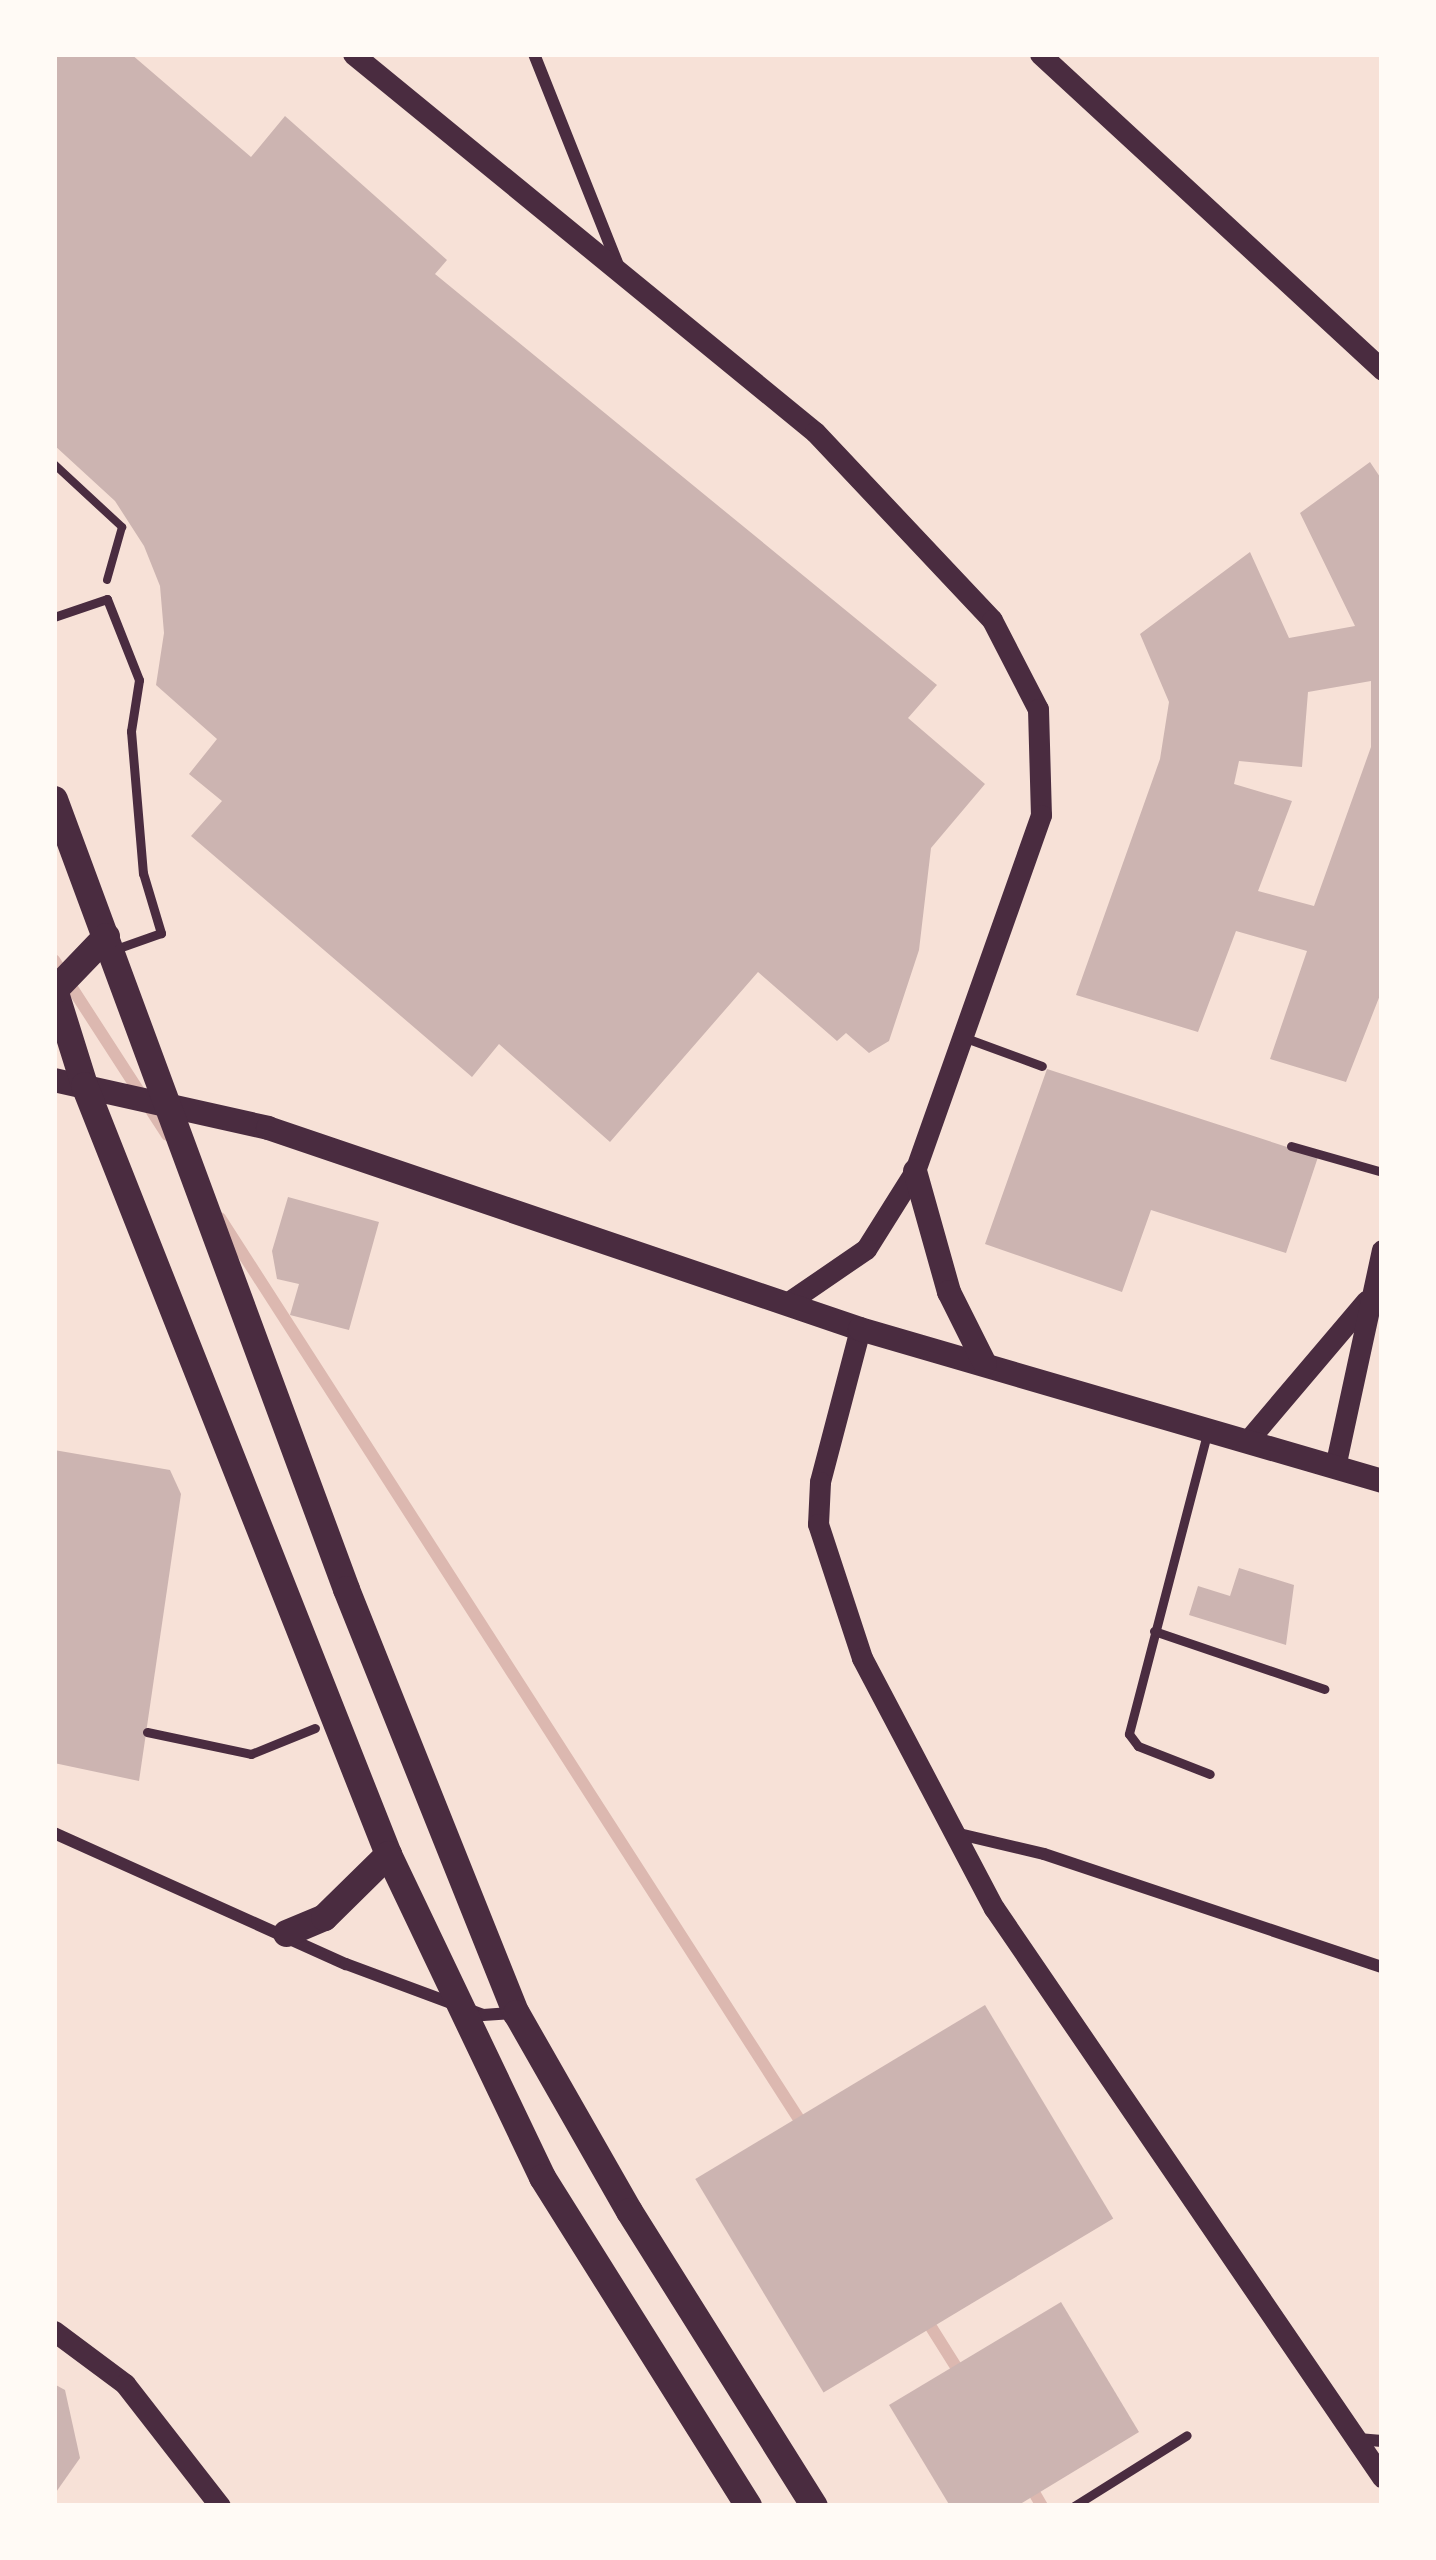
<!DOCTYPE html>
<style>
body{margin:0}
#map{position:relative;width:1436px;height:2560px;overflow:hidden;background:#f7e1d7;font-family:"Sofia Sans Condensed",sans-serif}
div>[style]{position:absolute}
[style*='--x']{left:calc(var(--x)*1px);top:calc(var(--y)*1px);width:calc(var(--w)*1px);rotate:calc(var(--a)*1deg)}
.stream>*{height:12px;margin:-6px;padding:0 6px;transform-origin:6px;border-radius:6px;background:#dcb8b0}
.building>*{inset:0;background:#ccb4b1;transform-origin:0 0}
.path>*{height:8px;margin:-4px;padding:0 4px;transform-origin:4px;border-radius:4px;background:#4a2c40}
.service>*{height:9px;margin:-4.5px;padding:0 4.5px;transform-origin:4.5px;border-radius:4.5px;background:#4a2c40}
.minor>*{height:12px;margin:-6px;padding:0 6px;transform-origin:6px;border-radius:6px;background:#4a2c40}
.tertiary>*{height:21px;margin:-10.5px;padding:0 10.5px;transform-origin:10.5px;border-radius:10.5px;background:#4a2c40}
.secondary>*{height:24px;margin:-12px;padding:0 12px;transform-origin:12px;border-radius:12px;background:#4a2c40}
.primary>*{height:27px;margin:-13.5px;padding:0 13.5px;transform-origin:13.5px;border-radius:13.5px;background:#4a2c40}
span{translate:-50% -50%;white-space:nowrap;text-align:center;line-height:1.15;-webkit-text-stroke:10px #fffaf5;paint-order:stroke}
.frame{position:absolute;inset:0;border:57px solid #fffaf5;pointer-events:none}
</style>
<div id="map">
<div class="stream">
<i style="--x:54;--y:960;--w:208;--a:57.1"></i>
<i style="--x:220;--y:1218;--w:1084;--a:57.28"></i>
<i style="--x:926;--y:2319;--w:70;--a:57.9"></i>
<i style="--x:1028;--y:2482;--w:28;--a:60"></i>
</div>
<div class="building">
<i style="clip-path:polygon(54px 54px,131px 54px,251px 157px,285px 116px,447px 260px,435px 274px,937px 685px,908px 718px,985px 784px,931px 848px,919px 950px,889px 1041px,869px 1053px,846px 1033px,837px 1041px,758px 972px,610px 1142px,499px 1044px,472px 1077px,191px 836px,222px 801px,189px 774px,217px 739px,156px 685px,164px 633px,160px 586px,144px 546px,115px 501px,54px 445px)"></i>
<i style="clip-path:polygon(evenodd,1370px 462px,1382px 480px,1382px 990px,1346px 1082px,1270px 1059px,1307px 951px,1236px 931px,1198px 1032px,1076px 995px,1160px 759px,1169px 702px,1140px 634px,1250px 552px,1289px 638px,1355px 626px,1300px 513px,1370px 462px,1371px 681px,1371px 747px,1314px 906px,1258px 891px,1292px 801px,1234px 784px,1239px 761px,1302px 767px,1308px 692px,1371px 681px)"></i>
<i style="clip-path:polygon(1047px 1069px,1318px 1157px,1286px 1253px,1151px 1210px,1122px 1292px,985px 1244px)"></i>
<i style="clip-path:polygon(288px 1197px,379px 1222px,349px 1330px,290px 1315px,299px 1284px,277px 1279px,272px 1251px)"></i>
<i style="clip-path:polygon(54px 1450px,170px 1470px,181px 1494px,139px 1781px,54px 1763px)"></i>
<i style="clip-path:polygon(1239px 1568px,1294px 1585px,1286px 1645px,1189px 1615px,1198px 1586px,1230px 1596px)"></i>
<i style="left:985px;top:2005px;width:249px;height:338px;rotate:59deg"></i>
<i style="clip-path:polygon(1061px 2302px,1139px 2432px,1017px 2506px,950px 2506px,889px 2405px)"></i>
<i style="clip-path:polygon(54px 2384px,65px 2390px,80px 2458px,54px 2495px)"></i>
</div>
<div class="path">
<i style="--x:54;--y:464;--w:93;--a:42.8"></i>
<i style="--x:122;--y:527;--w:55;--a:105.8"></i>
</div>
<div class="service">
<i style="--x:54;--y:617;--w:56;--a:-18.8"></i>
<i style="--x:107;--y:599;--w:87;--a:68.4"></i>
<i style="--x:139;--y:680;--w:52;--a:98.9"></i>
<i style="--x:131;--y:731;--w:143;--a:85.2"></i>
<i style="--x:143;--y:873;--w:63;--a:73.3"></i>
<i style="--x:161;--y:933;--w:48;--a:160.4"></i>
<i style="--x:963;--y:1037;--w:84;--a:20.2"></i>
<i style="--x:1291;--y:1146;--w:95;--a:15.9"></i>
<i style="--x:1207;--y:1434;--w:310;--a:104.6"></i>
<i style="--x:1129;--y:1734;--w:15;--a:53"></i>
<i style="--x:1138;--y:1746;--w:77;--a:21.3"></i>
<i style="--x:1154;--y:1631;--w:180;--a:18.8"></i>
<i style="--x:147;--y:1732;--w:106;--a:11.9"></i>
<i style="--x:251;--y:1754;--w:69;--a:-22.1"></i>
<i style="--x:1074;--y:2506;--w:133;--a:-32.1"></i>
</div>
<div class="minor">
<i style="--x:534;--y:54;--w:227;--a:68.3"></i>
<i style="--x:54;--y:1833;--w:320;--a:24.2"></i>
<i style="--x:346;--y:1964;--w:146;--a:20.4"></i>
<i style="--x:483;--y:2015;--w:32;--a:-4"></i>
<i style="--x:955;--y:1833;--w:91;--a:13.3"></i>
<i style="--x:1044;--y:1854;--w:356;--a:18.5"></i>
<i style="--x:1358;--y:2439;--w:24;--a:5"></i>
</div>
<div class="tertiary">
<i style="--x:353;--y:54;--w:597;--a:39.29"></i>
<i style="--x:815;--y:432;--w:258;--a:46.7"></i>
<i style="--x:992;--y:620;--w:100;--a:62.7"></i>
<i style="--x:1038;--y:709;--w:106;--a:88.4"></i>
<i style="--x:1041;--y:815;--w:378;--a:109.5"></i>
<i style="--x:915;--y:1171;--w:92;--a:122.1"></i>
<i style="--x:866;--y:1249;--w:96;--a:145.6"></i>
<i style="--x:1040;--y:54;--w:466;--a:42.7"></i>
<i style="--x:860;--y:1329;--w:158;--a:104.7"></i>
<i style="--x:820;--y:1482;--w:42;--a:92.7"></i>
<i style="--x:818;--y:1524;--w:141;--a:71.8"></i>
<i style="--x:862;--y:1658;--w:283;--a:62.2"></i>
<i style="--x:994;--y:1908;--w:689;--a:55.71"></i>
<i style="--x:1249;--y:1439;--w:181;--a:-49.7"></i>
<i style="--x:1335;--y:1467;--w:222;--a:-77.8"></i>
<i style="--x:54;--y:2331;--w:89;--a:36.7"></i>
<i style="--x:125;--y:2384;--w:155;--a:52.1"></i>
</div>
<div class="secondary">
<i style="--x:54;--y:1080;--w:219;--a:12.6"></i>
<i style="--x:268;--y:1128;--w:625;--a:18.75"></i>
<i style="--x:860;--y:1329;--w:544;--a:16.23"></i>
<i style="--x:915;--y:1171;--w:126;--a:74.3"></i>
<i style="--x:949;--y:1292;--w:80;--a:63.4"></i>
</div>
<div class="primary">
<i style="--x:54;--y:799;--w:842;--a:69.71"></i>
<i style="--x:346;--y:1589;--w:457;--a:68.2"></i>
<i style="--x:516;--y:2013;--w:228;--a:60.3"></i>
<i style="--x:629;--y:2211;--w:348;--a:57.9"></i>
<i style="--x:54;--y:989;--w:101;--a:72.6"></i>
<i style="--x:84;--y:1085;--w:827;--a:68.43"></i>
<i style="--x:388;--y:1854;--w:358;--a:64.5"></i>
<i style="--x:542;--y:2177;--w:388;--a:57.9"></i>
<i style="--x:54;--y:990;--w:75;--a:-46.1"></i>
<i style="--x:286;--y:1933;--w:41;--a:-22.8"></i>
<i style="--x:324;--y:1917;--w:90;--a:-44.5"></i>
</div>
<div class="frame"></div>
</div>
